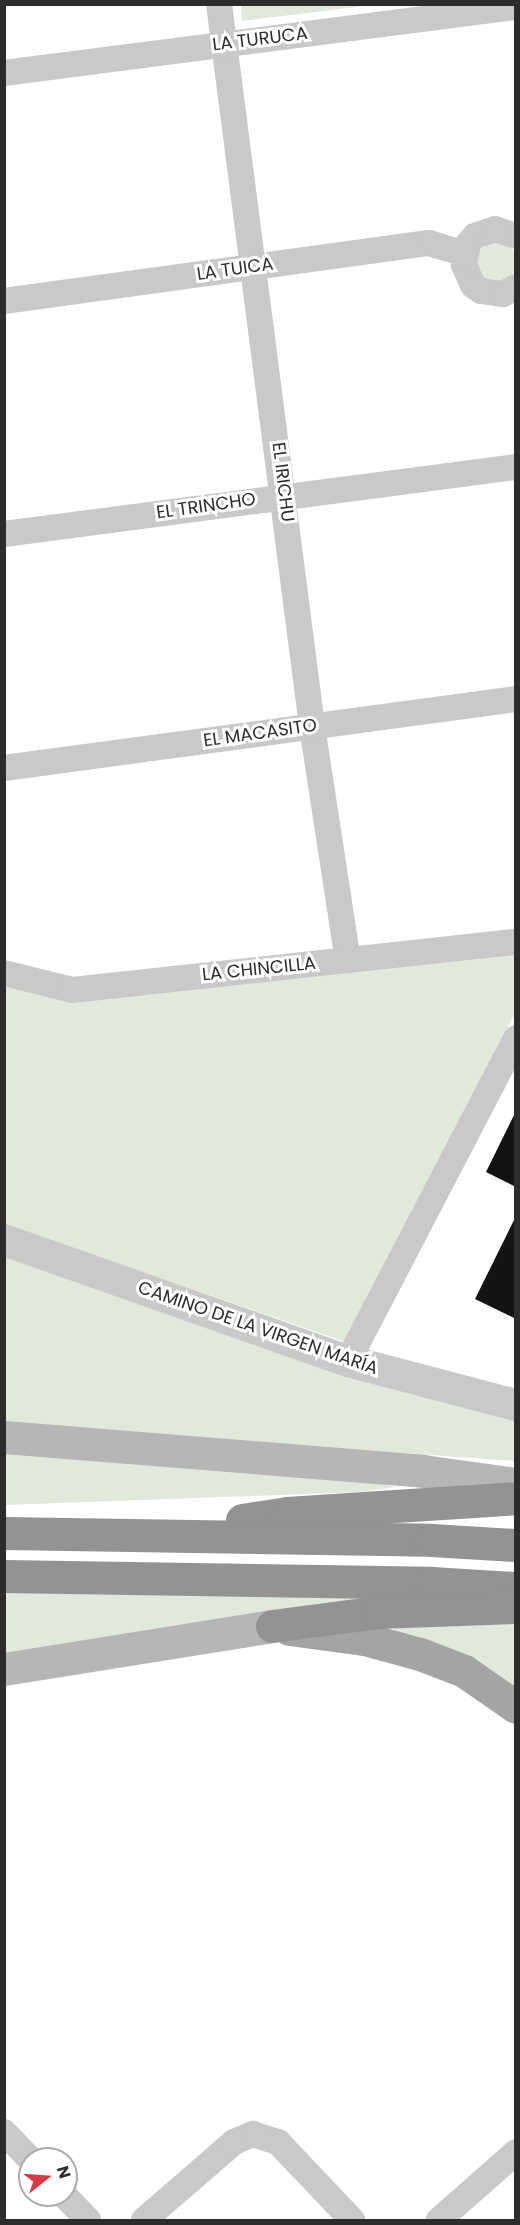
<!DOCTYPE html>
<meta charset="utf-8">
<style>
body{margin:0}
#map{position:relative;width:520px;height:2225px;overflow:hidden;background:#fff;font-family:Poppins,sans-serif}
div>[style]{position:absolute}
[style*='--x']{left:calc(var(--x)*1px);top:calc(var(--y)*1px);width:calc(var(--w)*1px);rotate:calc(var(--a)*1deg)}
.green>*{inset:0;background:#e1e9da}
.round{border-radius:50%}
.building>*{inset:0;background:#131313}
.minor>*{height:26px;margin:-13px;padding:0 13px;transform-origin:13px;border-radius:13px;background:#c9c9c9}
.tertiary>*{height:32px;margin:-16px;padding:0 16px;transform-origin:16px;border-radius:16px;background:#c9c9c9}
.secondary>*{height:33px;margin:-16.5px;padding:0 16.5px;transform-origin:16.5px;border-radius:16.5px;background:#b6b6b6}
.primary>*{height:33px;margin:-16.5px;padding:0 16.5px;transform-origin:16.5px;border-radius:16.5px;background:#a4a4a4}
.motorway>*{height:33px;margin:-16.5px;padding:0 16.5px;transform-origin:16.5px;border-radius:16.5px;background:#939393}
span{translate:-50% -50%;white-space:nowrap;text-align:center;line-height:1.15;-webkit-text-stroke:6px #fff;paint-order:stroke}
.street-label{font-size:18px;color:#2c2c2c}
.frame{position:absolute;inset:0;border:6px solid #2c2c2c;pointer-events:none}
.north{position:absolute;left:18px;top:2147px;width:60px;height:60px;box-sizing:border-box;background:#fff;border:2px solid #ababab;border-radius:50%;rotate:73deg;font-size:16px;font-weight:700;line-height:24px;text-align:center;color:#2c2c2c}
.north::after{content:'';display:block;margin:auto;width:21px;height:27px;background:#d83840;clip-path:polygon(50% 0,100% 100%,50% 72%,0 100%)}
</style>
<div id="map">
<div class="green">
<i style="clip-path:polygon(241px 4px,373px 4px,373px 5px,242px 21px)"></i>
<i class="round" style="left:477px;top:242px;width:40px;height:40px"></i>
<i style="clip-path:polygon(515px 951px,515px 1013px,346px 1342px,5px 1225px,5px 986px,72px 1001px)"></i>
<i style="clip-path:polygon(4px 1254px,515px 1418px,515px 1461px,5px 1424px)"></i>
<i style="clip-path:polygon(4px 1451px,379px 1483px,395px 1487px,361px 1492px,5px 1505px)"></i>
<i style="clip-path:polygon(5px 1590px,392px 1597px,5px 1655px)"></i>
<i style="clip-path:polygon(515px 1624px,515px 1691px,393px 1630px,396px 1628px)"></i>
</div>
<div class="building">
<i style="clip-path:polygon(516px 1111px,516px 1187px,486px 1172px)"></i>
<i style="clip-path:polygon(516px 1216px,516px 1319px,475px 1299px)"></i>
</div>
<div class="minor">
<i style="--x:219;--y:4;--w:728;--a:82.66"></i>
<i style="--x:312;--y:726;--w:237;--a:81.3"></i>
<i style="--x:4;--y:73;--w:516;--a:-7.35"></i>
<i style="--x:516;--y:236;--w:22;--a:-162"></i>
<i style="--x:495;--y:229;--w:21;--a:161"></i>
<i style="--x:475;--y:236;--w:11;--a:131"></i>
<i style="--x:468;--y:244;--w:21;--a:101"></i>
<i style="--x:464;--y:265;--w:22;--a:66"></i>
<i style="--x:473;--y:285;--w:10;--a:37"></i>
<i style="--x:481;--y:291;--w:22;--a:8"></i>
<i style="--x:503;--y:294;--w:15;--a:-28"></i>
<i style="--x:4;--y:301;--w:429;--a:-7.8"></i>
<i style="--x:429;--y:243;--w:37;--a:17"></i>
<i style="--x:4;--y:534;--w:516;--a:-7.46"></i>
<i style="--x:4;--y:768;--w:517;--a:-7.68"></i>
<i style="--x:4;--y:973;--w:70;--a:14"></i>
<i style="--x:72;--y:990;--w:447;--a:-6.2"></i>
<i style="--x:348;--y:1361;--w:364;--a:-62.5"></i>
<i style="--x:4;--y:2132;--w:37;--a:46"></i>
<i style="--x:64;--y:2195;--w:35;--a:46"></i>
<i style="--x:144;--y:2220;--w:119;--a:-40.9"></i>
<i style="--x:234;--y:2142;--w:21;--a:-23"></i>
<i style="--x:253;--y:2134;--w:26;--a:18"></i>
<i style="--x:278;--y:2142;--w:108;--a:46.5"></i>
<i style="--x:439;--y:2220;--w:103;--a:-41.4"></i>
</div>
<div class="tertiary">
<i style="--x:4;--y:1240;--w:365;--a:19.4"></i>
<i style="--x:348;--y:1361;--w:174;--a:14.7"></i>
</div>
<div class="secondary">
<i style="--x:4;--y:1437;--w:420;--a:4.6"></i>
<i style="--x:423;--y:1471;--w:94;--a:8"></i>
<i style="--x:4;--y:1669;--w:271;--a:-9.1"></i>
</div>
<div class="primary">
<i style="--x:289;--y:1629;--w:77;--a:7.5"></i>
<i style="--x:365;--y:1639;--w:57;--a:15.3"></i>
<i style="--x:420;--y:1654;--w:47;--a:21.1"></i>
<i style="--x:464;--y:1671;--w:63;--a:34.7"></i>
</div>
<div class="motorway">
<i style="--x:242;--y:1520;--w:46;--a:-8.8"></i>
<i style="--x:287;--y:1513;--w:229;--a:-3.7"></i>
<i style="--x:4;--y:1533;--w:427;--a:0.9"></i>
<i style="--x:431;--y:1540;--w:85;--a:3.4"></i>
<i style="--x:4;--y:1576;--w:427;--a:0.9"></i>
<i style="--x:431;--y:1583;--w:85;--a:3.4"></i>
<i style="--x:272;--y:1626;--w:107;--a:-7.5"></i>
<i style="--x:378;--y:1612;--w:138;--a:-2.1"></i>
</div>
<div class="street-label">
<span style="left:260px;top:39px;rotate:-7deg">LA TURUCA</span>
<span style="left:235px;top:269px;rotate:-8deg">LA TUICA</span>
<span style="left:283px;top:482px;rotate:83deg">EL IRICHU</span>
<span style="left:206px;top:506px;rotate:-8deg">EL TRINCHO</span>
<span style="left:260px;top:733px;rotate:-8deg">EL MACASITO</span>
<span style="left:259px;top:969px;rotate:-6deg">LA CHINCILLA</span>
<span style="left:258px;top:1328px;rotate:19deg">CAMINO DE LA VIRGEN MARÍA</span>
</div>
<div class="frame"></div>
<div class="north">N</div>
</div>
